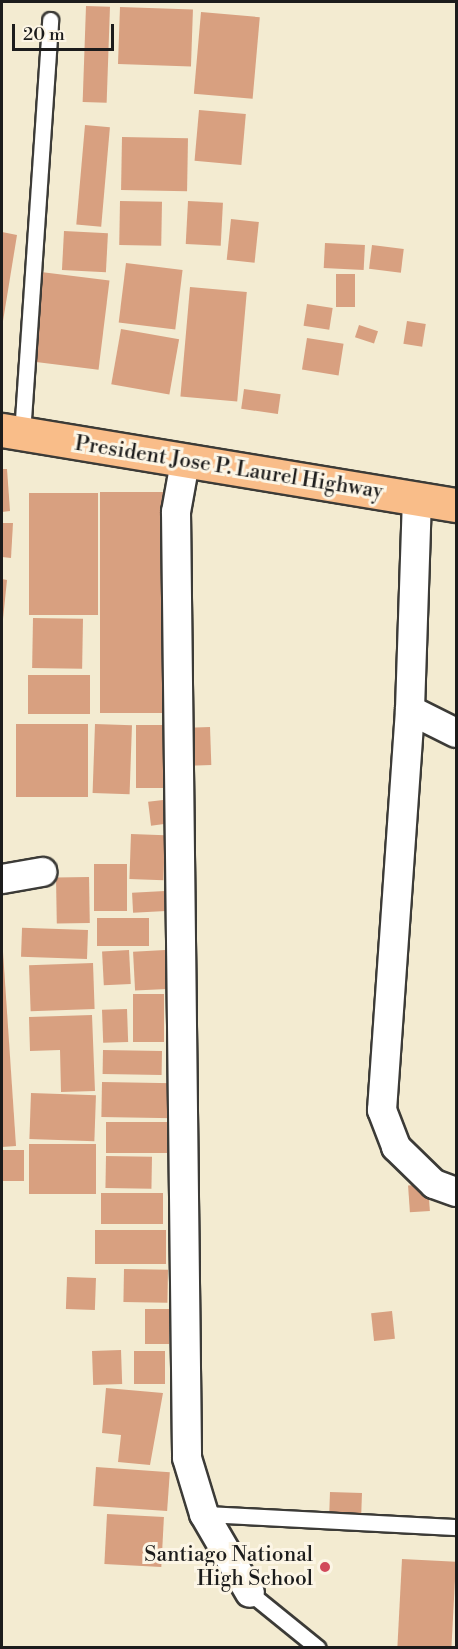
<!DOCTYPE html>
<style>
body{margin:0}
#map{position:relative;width:458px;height:1649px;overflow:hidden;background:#f3ebd1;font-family:"Libre Bodoni",serif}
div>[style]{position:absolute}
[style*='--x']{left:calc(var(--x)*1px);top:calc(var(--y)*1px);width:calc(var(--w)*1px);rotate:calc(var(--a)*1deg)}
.building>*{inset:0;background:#d8a080;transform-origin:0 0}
.roads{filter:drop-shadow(2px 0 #3c3b37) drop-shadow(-2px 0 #3c3b37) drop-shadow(0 2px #3c3b37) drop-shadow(0 -2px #3c3b37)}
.lane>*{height:15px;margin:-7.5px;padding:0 7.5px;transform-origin:7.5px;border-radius:7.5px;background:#fff}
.street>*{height:28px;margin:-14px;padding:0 14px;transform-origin:14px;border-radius:14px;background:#fff}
.highway>*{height:33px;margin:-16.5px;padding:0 16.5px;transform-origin:16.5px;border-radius:16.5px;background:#f9bd89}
.dots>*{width:16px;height:16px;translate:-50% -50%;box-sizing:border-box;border:3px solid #fcf5e5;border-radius:50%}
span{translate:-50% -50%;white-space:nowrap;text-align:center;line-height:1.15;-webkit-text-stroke:6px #fcf5e5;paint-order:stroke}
.street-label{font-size:21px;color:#1c1c1c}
.poi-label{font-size:21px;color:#1c1c1c}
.right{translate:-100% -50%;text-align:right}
.frame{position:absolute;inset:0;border:3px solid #1c1c1c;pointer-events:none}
.scale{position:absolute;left:12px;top:24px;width:102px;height:27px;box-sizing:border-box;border:3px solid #1c1c1c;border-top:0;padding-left:8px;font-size:18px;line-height:21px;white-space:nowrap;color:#1c1c1c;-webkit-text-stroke:4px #fcf5e5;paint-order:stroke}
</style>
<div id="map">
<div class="building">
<i style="left:86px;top:6px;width:24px;height:96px;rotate:2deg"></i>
<i style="left:120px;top:7px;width:73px;height:57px;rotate:2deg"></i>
<i style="left:201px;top:12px;width:59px;height:82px;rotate:5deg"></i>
<i style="left:199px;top:110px;width:47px;height:51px;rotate:5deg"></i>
<i style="left:85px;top:125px;width:25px;height:100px;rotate:5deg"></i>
<i style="left:122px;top:137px;width:66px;height:53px;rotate:1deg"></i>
<i style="left:120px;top:201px;width:42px;height:44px;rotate:1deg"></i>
<i style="left:188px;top:201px;width:35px;height:43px;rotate:3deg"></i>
<i style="left:231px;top:219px;width:28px;height:41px;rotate:6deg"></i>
<i style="left:64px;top:231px;width:44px;height:39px;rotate:3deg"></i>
<i style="clip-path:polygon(2px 232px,17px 235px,3px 321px,2px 321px)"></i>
<i style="left:325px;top:243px;width:40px;height:25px;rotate:3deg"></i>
<i style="left:372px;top:245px;width:32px;height:24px;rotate:7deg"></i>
<i style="left:126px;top:263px;width:57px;height:60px;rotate:7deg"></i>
<i style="left:41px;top:272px;width:69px;height:90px;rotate:7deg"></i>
<i style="left:336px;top:274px;width:19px;height:33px"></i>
<i style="left:190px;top:287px;width:57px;height:110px;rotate:5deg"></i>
<i style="left:307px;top:304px;width:26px;height:22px;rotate:9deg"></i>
<i style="left:407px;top:321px;width:19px;height:23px;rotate:9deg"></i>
<i style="left:359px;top:325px;width:20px;height:13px;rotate:18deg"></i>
<i style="left:121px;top:329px;width:59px;height:56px;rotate:10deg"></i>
<i style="left:307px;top:338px;width:37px;height:32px;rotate:9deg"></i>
<i style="left:244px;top:389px;width:37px;height:20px;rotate:8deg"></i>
<i style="clip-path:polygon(2px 469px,7px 469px,10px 511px,2px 512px)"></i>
<i style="left:100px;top:492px;width:65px;height:221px"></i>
<i style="left:29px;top:493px;width:69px;height:122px"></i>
<i style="clip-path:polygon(2px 523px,13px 523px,11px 558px,2px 557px)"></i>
<i style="clip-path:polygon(2px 579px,7px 580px,3px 619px,2px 619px)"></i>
<i style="left:33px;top:618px;width:50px;height:50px;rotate:1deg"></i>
<i style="left:28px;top:675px;width:62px;height:39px"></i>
<i style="left:88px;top:724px;width:73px;height:72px;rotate:90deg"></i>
<i style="left:95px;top:724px;width:37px;height:69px;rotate:2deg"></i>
<i style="left:136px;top:725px;width:32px;height:63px"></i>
<i style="left:210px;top:727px;width:38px;height:22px;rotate:88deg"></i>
<i style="left:163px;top:800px;width:24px;height:15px;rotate:83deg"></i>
<i style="left:131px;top:834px;width:34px;height:45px;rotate:2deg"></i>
<i style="left:94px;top:864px;width:33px;height:47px"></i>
<i style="left:89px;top:877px;width:46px;height:33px;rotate:89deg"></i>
<i style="left:165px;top:891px;width:20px;height:33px;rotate:87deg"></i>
<i style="left:149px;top:918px;width:28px;height:52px;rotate:90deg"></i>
<i style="left:88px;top:930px;width:29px;height:66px;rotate:92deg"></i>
<i style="clip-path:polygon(2px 937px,16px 1146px,2px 1147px)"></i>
<i style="left:129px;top:950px;width:34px;height:27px;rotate:87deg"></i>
<i style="left:165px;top:950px;width:39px;height:32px;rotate:87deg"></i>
<i style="left:93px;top:963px;width:46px;height:64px;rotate:88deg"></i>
<i style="left:133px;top:994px;width:31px;height:48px"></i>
<i style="left:127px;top:1009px;width:33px;height:25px;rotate:88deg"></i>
<i style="clip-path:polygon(92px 1015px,95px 1091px,61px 1092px,60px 1050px,30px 1051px,29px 1017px)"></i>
<i style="left:103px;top:1050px;width:59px;height:24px;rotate:1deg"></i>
<i style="left:102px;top:1082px;width:72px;height:35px;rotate:1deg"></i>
<i style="left:31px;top:1093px;width:65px;height:46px;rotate:2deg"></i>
<i style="left:106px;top:1122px;width:61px;height:31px"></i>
<i style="left:96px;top:1144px;width:50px;height:67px;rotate:90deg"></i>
<i style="left:2px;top:1150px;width:22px;height:31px"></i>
<i style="left:106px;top:1156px;width:46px;height:32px;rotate:1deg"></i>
<i style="left:428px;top:1184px;width:27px;height:20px;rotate:86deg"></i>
<i style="left:163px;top:1193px;width:31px;height:62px;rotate:90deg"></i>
<i style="left:166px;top:1230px;width:34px;height:71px;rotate:90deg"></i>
<i style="left:124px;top:1269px;width:44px;height:33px;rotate:1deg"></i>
<i style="left:67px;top:1277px;width:29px;height:32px;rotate:2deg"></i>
<i style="left:145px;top:1309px;width:24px;height:35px"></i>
<i style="left:392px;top:1311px;width:28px;height:21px;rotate:84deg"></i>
<i style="left:121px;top:1350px;width:34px;height:29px;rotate:88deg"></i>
<i style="left:134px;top:1351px;width:31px;height:33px"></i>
<i style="clip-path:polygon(106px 1388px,163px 1393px,150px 1465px,118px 1462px,121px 1435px,102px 1433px)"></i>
<i style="left:96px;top:1467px;width:74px;height:39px;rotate:4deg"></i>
<i style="left:330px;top:1492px;width:32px;height:27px;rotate:2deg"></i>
<i style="left:107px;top:1514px;width:57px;height:50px;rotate:3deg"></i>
<i style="left:402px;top:1559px;width:54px;height:89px;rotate:3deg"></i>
</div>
<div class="roads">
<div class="lane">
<i style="--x:22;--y:434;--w:415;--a:-86.1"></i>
<i style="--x:204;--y:1514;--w:252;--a:3"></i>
<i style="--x:250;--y:1593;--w:87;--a:39"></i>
</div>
<div class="street">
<i style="--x:185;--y:462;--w:51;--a:100.2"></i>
<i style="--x:176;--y:512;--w:946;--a:89.33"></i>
<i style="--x:187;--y:1458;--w:59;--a:73.1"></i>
<i style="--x:204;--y:1514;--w:91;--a:59.8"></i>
<i style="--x:417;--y:498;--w:212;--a:91.9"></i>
<i style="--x:410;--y:710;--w:401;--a:94"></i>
<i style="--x:382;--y:1110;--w:40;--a:69"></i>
<i style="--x:396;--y:1147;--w:53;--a:44.2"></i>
<i style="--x:434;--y:1184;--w:23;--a:20"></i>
<i style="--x:410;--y:710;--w:51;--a:26.6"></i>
<i style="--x:2;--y:879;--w:41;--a:-9.9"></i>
</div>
<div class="highway">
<i style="--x:2;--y:430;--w:460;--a:9.4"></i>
</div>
</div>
<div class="dots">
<i style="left:325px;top:1567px;background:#d1495b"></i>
</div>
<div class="street-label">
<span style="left:229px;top:468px;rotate:9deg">President Jose P. Laurel Highway</span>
</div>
<div class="poi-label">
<span class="right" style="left:313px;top:1567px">Santiago National<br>High School</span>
</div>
<div class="frame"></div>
<div class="scale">20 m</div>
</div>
